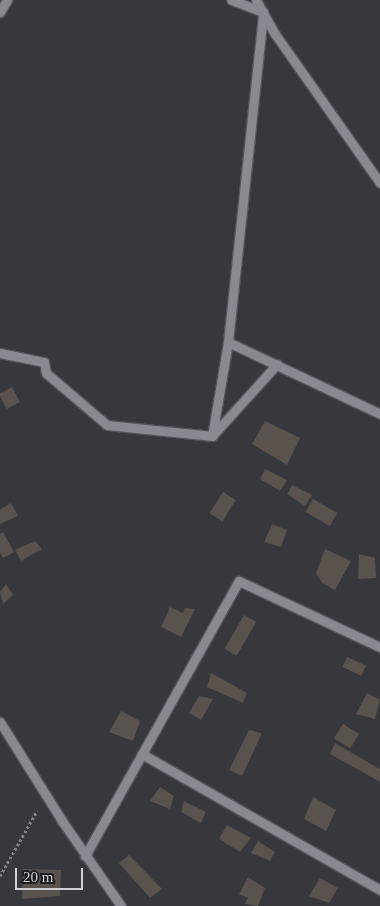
<!DOCTYPE html>
<style>
body{margin:0}
#map{position:relative;width:380px;height:906px;overflow:hidden;background:#37373e;font-family:Georgia,serif}
div>[style]{position:absolute}
[style*='--x']{left:calc(var(--x)*1px);top:calc(var(--y)*1px);width:calc(var(--w)*1px);rotate:calc(var(--a)*1deg)}
.building>*{inset:0;background:#59524d;transform-origin:0 0}
.path>*{height:3px;margin-top:-1.5px;transform-origin:0;background:repeating-linear-gradient(90deg,#828287 0 2.5px,transparent 0 5px)}
.roads{filter:drop-shadow(1px 0 #54545a) drop-shadow(-1px 0 #54545a) drop-shadow(0 1px #54545a) drop-shadow(0 -1px #54545a)}
.minor>*{height:9px;margin:-4.5px;padding:0 4.5px;transform-origin:4.5px;border-radius:4.5px;background:#888991}
span{translate:-50% -50%;white-space:nowrap;text-align:center;line-height:1.15;-webkit-text-stroke:5px #1e1f22;paint-order:stroke}
.scale{position:absolute;left:15px;top:868px;width:68px;height:22px;box-sizing:border-box;border:2px solid #d1d1d5;border-top:0;padding-left:6px;font-size:15px;line-height:18px;white-space:nowrap;color:#d1d1d5;-webkit-text-stroke:4px #1e1f22;paint-order:stroke}
</style>
<div id="map">
<div class="building">
<i style="left:12px;top:387px;width:17px;height:15px;rotate:62deg"></i>
<i style="clip-path:polygon(265px 421px,300px 438px,287px 465px,252px 444px)"></i>
<i style="clip-path:polygon(265px 469px,287px 480px,280px 491px,260px 479px)"></i>
<i style="clip-path:polygon(292px 485px,312px 495px,305px 506px,287px 494px)"></i>
<i style="left:223px;top:492px;width:15px;height:25px;rotate:32deg"></i>
<i style="left:313px;top:499px;width:28px;height:15px;rotate:30deg"></i>
<i style="clip-path:polygon(11px 503px,18px 516px,0 524px,0 510px)"></i>
<i style="clip-path:polygon(272px 524px,287px 530px,281px 547px,264px 542px)"></i>
<i style="clip-path:polygon(3px 532px,14px 552px,3px 558px,0 553px,0 534px)"></i>
<i style="clip-path:polygon(35px 541px,42px 549px,21px 561px,15px 550px)"></i>
<i style="clip-path:polygon(325px 549px,351px 561px,335px 590px,322px 583px,316px 573px)"></i>
<i style="clip-path:polygon(359px 554px,375px 558px,376px 578px,358px 579px)"></i>
<i style="clip-path:polygon(6px 584px,13px 595px,3px 604px,0 592px)"></i>
<i style="clip-path:polygon(170px 607px,183px 613px,185px 608px,195px 609px,181px 637px,161px 627px)"></i>
<i style="left:244px;top:615px;width:14px;height:39px;rotate:30deg"></i>
<i style="left:347px;top:657px;width:21px;height:11px;rotate:25deg"></i>
<i style="clip-path:polygon(211px 673px,247px 693px,243px 703px,207px 687px)"></i>
<i style="clip-path:polygon(367px 693px,380px 700px,375px 719px,356px 714px)"></i>
<i style="clip-path:polygon(199px 696px,213px 699px,201px 720px,189px 713px)"></i>
<i style="clip-path:polygon(121px 711px,140px 721px,133px 741px,109px 732px)"></i>
<i style="left:343px;top:724px;width:19px;height:17px;rotate:32deg"></i>
<i style="clip-path:polygon(249px 730px,262px 733px,242px 776px,229px 770px)"></i>
<i style="clip-path:polygon(335px 743px,380px 769px,380px 782px,330px 754px)"></i>
<i style="clip-path:polygon(160px 787px,174px 796px,170px 809px,150px 801px)"></i>
<i style="clip-path:polygon(313px 797px,336px 810px,326px 831px,304px 819px)"></i>
<i style="clip-path:polygon(184px 801px,206px 812px,201px 823px,181px 812px)"></i>
<i style="clip-path:polygon(227px 825px,251px 838px,240px 852px,219px 839px)"></i>
<i style="clip-path:polygon(258px 841px,275px 852px,270px 861px,251px 853px)"></i>
<i style="clip-path:polygon(129px 855px,162px 889px,150px 898px,119px 863px)"></i>
<i style="clip-path:polygon(23px 869px,61px 870px,60px 896px,22px 899px)"></i>
<i style="clip-path:polygon(248px 877px,265px 888px,258px 906px,245px 904px,248px 898px,239px 894px)"></i>
<i style="clip-path:polygon(320px 878px,338px 888px,329px 903px,309px 896px)"></i>
</div>
<div class="path">
<i style="--x:0;--y:876;--w:75;--a:-60.4"></i>
</div>
<div class="roads">
<div class="minor">
<i style="--x:256;--y:0;--w:39;--a:61"></i>
<i style="--x:275;--y:34;--w:182;--a:54.8"></i>
<i style="--x:0;--y:12;--w:14;--a:-60"></i>
<i style="--x:228;--y:342;--w:168;--a:25.3"></i>
<i style="--x:0;--y:353;--w:45;--a:11.6"></i>
<i style="--x:44;--y:362;--w:11;--a:80"></i>
<i style="--x:46;--y:373;--w:80;--a:40.4"></i>
<i style="--x:107;--y:425;--w:106;--a:6"></i>
<i style="--x:212;--y:436;--w:97;--a:-47.9"></i>
<i style="--x:212;--y:436;--w:95;--a:-80.3"></i>
<i style="--x:228;--y:342;--w:332;--a:-83.9"></i>
<i style="--x:263;--y:12;--w:34;--a:-159"></i>
<i style="--x:0;--y:722;--w:117;--a:57.9"></i>
<i style="--x:62;--y:821;--w:103;--a:55.2"></i>
<i style="--x:142;--y:754;--w:274;--a:29.7"></i>
<i style="--x:85;--y:856;--w:315;--a:-60.8"></i>
<i style="--x:239;--y:581;--w:156;--a:25.1"></i>
</div>
</div>
<div class="scale">20 m</div>
</div>
